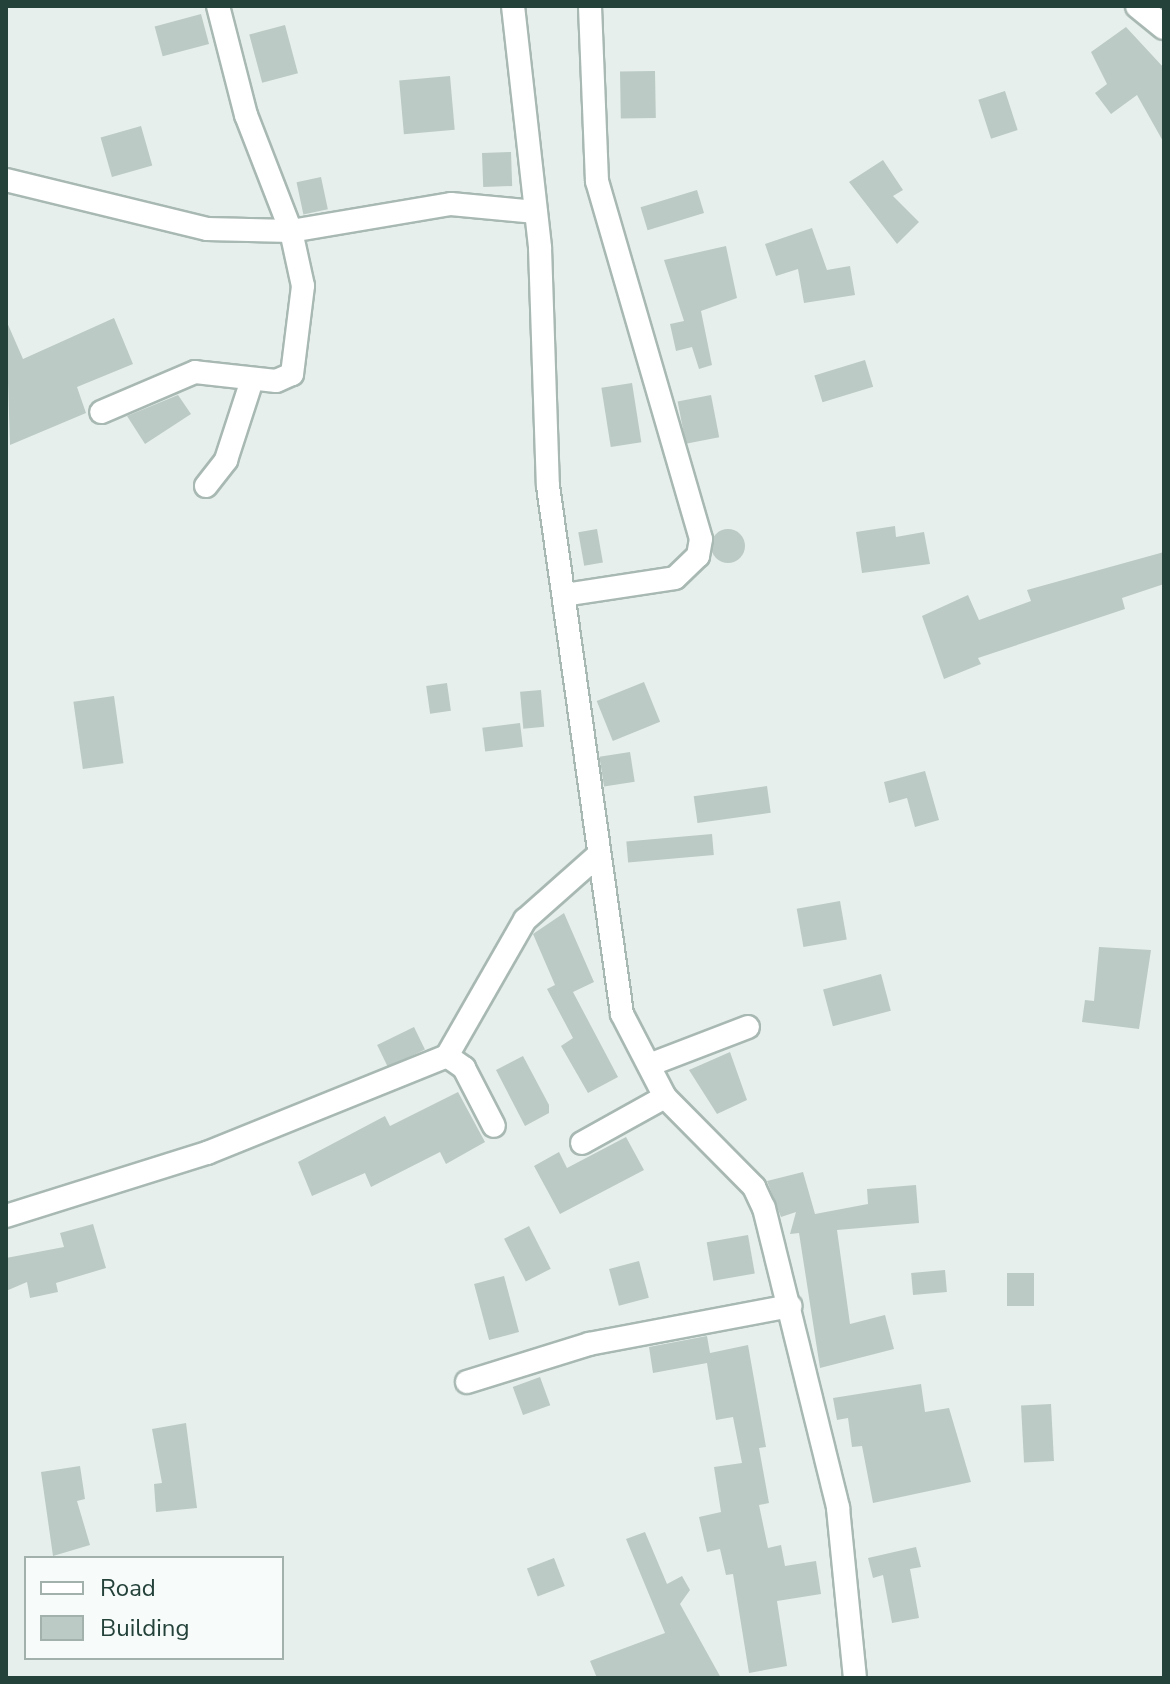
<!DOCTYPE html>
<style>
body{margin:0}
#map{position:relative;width:1170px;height:1684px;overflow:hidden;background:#e6efeb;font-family:"Nunito Sans",sans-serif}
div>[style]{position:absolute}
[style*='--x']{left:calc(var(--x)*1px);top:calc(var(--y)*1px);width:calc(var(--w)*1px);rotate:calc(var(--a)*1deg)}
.building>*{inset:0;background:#bbcac4;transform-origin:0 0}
.round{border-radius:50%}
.roads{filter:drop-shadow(2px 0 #a8b8b2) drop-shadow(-2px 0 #a8b8b2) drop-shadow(0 2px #a8b8b2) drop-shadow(0 -2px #a8b8b2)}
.minor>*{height:22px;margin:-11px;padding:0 11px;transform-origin:11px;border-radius:11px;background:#fff}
.tertiary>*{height:24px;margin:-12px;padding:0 12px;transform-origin:12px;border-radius:12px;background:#fff}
span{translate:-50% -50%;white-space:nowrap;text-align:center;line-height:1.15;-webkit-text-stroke:8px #f7fbf9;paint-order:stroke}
.frame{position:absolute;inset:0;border:8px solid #24423a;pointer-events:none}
.legend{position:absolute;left:24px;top:1556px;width:260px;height:104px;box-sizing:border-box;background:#f7fbf9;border:2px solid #a3b1ad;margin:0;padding:10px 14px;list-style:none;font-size:24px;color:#24423a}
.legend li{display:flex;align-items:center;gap:16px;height:40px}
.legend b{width:40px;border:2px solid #a3b1ad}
</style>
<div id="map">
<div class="building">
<i style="left:201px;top:14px;width:31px;height:48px;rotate:75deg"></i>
<i style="left:285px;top:25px;width:50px;height:37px;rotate:75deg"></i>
<i style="clip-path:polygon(1126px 27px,1164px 68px,1164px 143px,1137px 95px,1111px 114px,1095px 93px,1107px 84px,1091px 52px)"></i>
<i style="left:655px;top:71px;width:47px;height:35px;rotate:89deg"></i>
<i style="left:450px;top:76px;width:54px;height:51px;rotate:85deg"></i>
<i style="left:1005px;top:91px;width:41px;height:28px;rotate:72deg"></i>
<i style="left:141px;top:126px;width:41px;height:42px;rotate:74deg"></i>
<i style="left:511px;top:152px;width:34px;height:29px;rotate:88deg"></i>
<i style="clip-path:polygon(883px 160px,903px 190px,893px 196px,919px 222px,897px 244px,849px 182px)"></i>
<i style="left:321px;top:177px;width:33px;height:25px;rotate:78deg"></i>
<i style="left:697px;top:190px;width:24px;height:59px;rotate:73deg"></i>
<i style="clip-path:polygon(812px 228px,827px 270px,850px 266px,855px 295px,804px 303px,798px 269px,776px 276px,765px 244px)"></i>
<i style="clip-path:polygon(726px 246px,737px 298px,701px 311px,712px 365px,699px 369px,692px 347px,676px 351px,670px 324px,684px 321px,664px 260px)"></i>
<i style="clip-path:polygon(114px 318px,133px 364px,77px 387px,86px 413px,10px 445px,6px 320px,23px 359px)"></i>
<i style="left:865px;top:360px;width:28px;height:53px;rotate:73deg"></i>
<i style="left:632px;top:383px;width:60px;height:31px;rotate:81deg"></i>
<i style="clip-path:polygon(178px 395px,191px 414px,145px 444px,127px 416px)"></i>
<i style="left:711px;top:395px;width:43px;height:34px;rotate:79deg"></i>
<i style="clip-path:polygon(895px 526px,896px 537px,924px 532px,930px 564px,862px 573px,856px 532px)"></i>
<i style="left:597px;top:529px;width:34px;height:19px;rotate:80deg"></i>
<i class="round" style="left:711px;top:529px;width:34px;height:34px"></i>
<i style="clip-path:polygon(1164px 552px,1164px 584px,1122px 598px,1125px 609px,978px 658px,981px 664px,944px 679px,922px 616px,968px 595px,979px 620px,1031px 601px,1027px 590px)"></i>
<i style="left:644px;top:682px;width:43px;height:51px;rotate:68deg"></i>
<i style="left:447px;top:683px;width:28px;height:21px;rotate:82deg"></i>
<i style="left:541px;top:690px;width:37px;height:21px;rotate:85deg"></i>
<i style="left:114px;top:696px;width:68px;height:41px;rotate:82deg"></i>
<i style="left:520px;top:723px;width:24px;height:38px;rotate:83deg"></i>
<i style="left:630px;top:752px;width:30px;height:31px;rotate:81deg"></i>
<i style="clip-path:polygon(925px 771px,939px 820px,915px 827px,907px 798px,889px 803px,884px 782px)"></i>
<i style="left:767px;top:786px;width:27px;height:74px;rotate:82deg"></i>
<i style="left:712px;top:834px;width:21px;height:86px;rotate:85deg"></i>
<i style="left:840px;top:901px;width:39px;height:44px;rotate:80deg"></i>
<i style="clip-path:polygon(564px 913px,594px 982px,573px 992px,618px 1077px,588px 1093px,561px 1046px,573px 1038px,547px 989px,555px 985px,533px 934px)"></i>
<i style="clip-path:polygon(1099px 947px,1151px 950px,1139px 1029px,1082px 1022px,1085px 1000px,1094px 1001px)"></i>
<i style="left:881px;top:974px;width:38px;height:60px;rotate:75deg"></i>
<i style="left:414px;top:1027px;width:25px;height:41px;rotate:64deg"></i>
<i style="clip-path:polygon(730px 1052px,747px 1100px,717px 1114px,689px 1070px)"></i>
<i style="clip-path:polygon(523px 1056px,549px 1105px,549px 1113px,525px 1126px,496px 1070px)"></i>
<i style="clip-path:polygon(458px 1092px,485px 1142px,446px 1164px,440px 1152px,371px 1187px,365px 1173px,312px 1196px,298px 1162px,385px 1116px,390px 1126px)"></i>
<i style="clip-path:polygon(626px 1137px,644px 1170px,560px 1214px,534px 1166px,559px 1152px,567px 1168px)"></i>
<i style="clip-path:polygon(803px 1172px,815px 1214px,868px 1204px,867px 1189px,916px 1185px,919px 1223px,837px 1230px,850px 1324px,885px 1315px,894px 1349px,820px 1368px,799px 1233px,790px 1234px,796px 1212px,781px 1217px,767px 1181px)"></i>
<i style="clip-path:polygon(93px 1224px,106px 1268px,56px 1283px,58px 1292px,30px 1298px,27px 1282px,6px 1291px,6px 1258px,64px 1247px,60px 1233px)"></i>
<i style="left:529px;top:1226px;width:48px;height:28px;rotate:63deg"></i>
<i style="left:748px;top:1235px;width:39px;height:42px;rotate:80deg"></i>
<i style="left:639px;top:1261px;width:38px;height:31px;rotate:75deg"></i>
<i style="left:945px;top:1270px;width:22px;height:34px;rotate:85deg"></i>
<i style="left:1007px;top:1273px;width:27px;height:33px"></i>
<i style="left:504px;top:1276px;width:58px;height:31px;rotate:75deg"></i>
<i style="clip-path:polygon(707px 1336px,710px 1353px,748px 1345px,766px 1447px,759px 1448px,769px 1503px,759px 1505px,768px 1548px,781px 1545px,785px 1566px,816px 1561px,821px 1594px,777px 1601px,787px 1666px,749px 1673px,733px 1574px,726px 1575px,720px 1549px,707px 1552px,699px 1517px,721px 1512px,714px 1467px,742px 1463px,733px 1417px,716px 1420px,707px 1363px,653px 1373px,649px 1347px)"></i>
<i style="left:540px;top:1377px;width:30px;height:29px;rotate:70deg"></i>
<i style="clip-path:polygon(921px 1384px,925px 1412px,949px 1408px,971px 1482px,873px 1503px,862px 1446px,852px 1447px,848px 1418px,837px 1420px,833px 1398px)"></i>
<i style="left:1051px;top:1404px;width:57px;height:30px;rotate:87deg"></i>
<i style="clip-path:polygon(186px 1423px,197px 1508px,156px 1512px,154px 1484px,162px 1483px,152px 1429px)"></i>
<i style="clip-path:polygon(80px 1466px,85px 1499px,77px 1501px,90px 1545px,53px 1556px,41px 1472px)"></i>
<i style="clip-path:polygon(645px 1532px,667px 1584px,682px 1576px,690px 1590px,680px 1604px,721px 1678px,597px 1678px,590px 1661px,665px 1633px,626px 1539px)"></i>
<i style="clip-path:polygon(916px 1547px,921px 1567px,910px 1569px,919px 1618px,892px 1623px,883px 1575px,873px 1578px,868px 1558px)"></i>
<i style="left:554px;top:1558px;width:30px;height:29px;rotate:69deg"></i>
</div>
<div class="roads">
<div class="minor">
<i style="--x:218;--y:6;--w:113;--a:75.6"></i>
<i style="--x:246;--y:115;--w:124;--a:68.8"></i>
<i style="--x:291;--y:231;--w:162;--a:-9.6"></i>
<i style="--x:451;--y:204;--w:85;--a:5.4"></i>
<i style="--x:513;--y:6;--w:244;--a:83.6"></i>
<i style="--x:540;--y:248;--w:238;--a:88.1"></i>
<i style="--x:548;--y:486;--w:533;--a:82.02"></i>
<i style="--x:622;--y:1014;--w:93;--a:62.6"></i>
<i style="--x:665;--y:1097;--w:127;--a:45.3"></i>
<i style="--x:754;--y:1187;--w:23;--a:65"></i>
<i style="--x:764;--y:1208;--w:309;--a:76.1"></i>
<i style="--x:838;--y:1508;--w:171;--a:84.3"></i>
<i style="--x:6;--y:180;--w:207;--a:13.7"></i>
<i style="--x:207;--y:229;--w:84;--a:1.4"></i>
<i style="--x:291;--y:231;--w:56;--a:77.7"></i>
<i style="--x:303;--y:286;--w:89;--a:97.1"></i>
<i style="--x:292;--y:374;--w:17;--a:156"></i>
<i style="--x:276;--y:381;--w:81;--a:-173.7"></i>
<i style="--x:195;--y:372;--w:102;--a:156.9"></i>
<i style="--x:206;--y:486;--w:33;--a:-52"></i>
<i style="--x:226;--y:460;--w:84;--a:-72"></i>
<i style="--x:564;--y:595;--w:112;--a:-8.7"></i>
<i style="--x:675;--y:578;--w:32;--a:-44"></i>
<i style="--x:698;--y:556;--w:17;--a:-80"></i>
<i style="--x:701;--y:539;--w:373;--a:-106.2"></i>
<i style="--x:597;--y:181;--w:175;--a:-92.3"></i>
<i style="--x:447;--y:1056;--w:157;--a:-60.2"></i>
<i style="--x:525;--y:920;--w:96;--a:-41.6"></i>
<i style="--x:649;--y:1065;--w:106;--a:-21"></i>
<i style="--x:582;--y:1143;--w:95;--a:-29"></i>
<i style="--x:6;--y:1216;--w:211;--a:-17.4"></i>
<i style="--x:207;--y:1153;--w:259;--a:-22"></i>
<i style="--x:447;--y:1056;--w:21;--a:35"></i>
<i style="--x:464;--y:1068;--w:65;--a:62.7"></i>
<i style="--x:467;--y:1382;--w:128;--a:-17.3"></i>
<i style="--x:589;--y:1344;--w:205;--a:-10.7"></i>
</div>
<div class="tertiary">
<i style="--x:1138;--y:6;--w:33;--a:39"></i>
</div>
</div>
<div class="frame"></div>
<ul class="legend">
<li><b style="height:10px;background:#fff"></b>Road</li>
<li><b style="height:22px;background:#bbcac4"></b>Building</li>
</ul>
</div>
